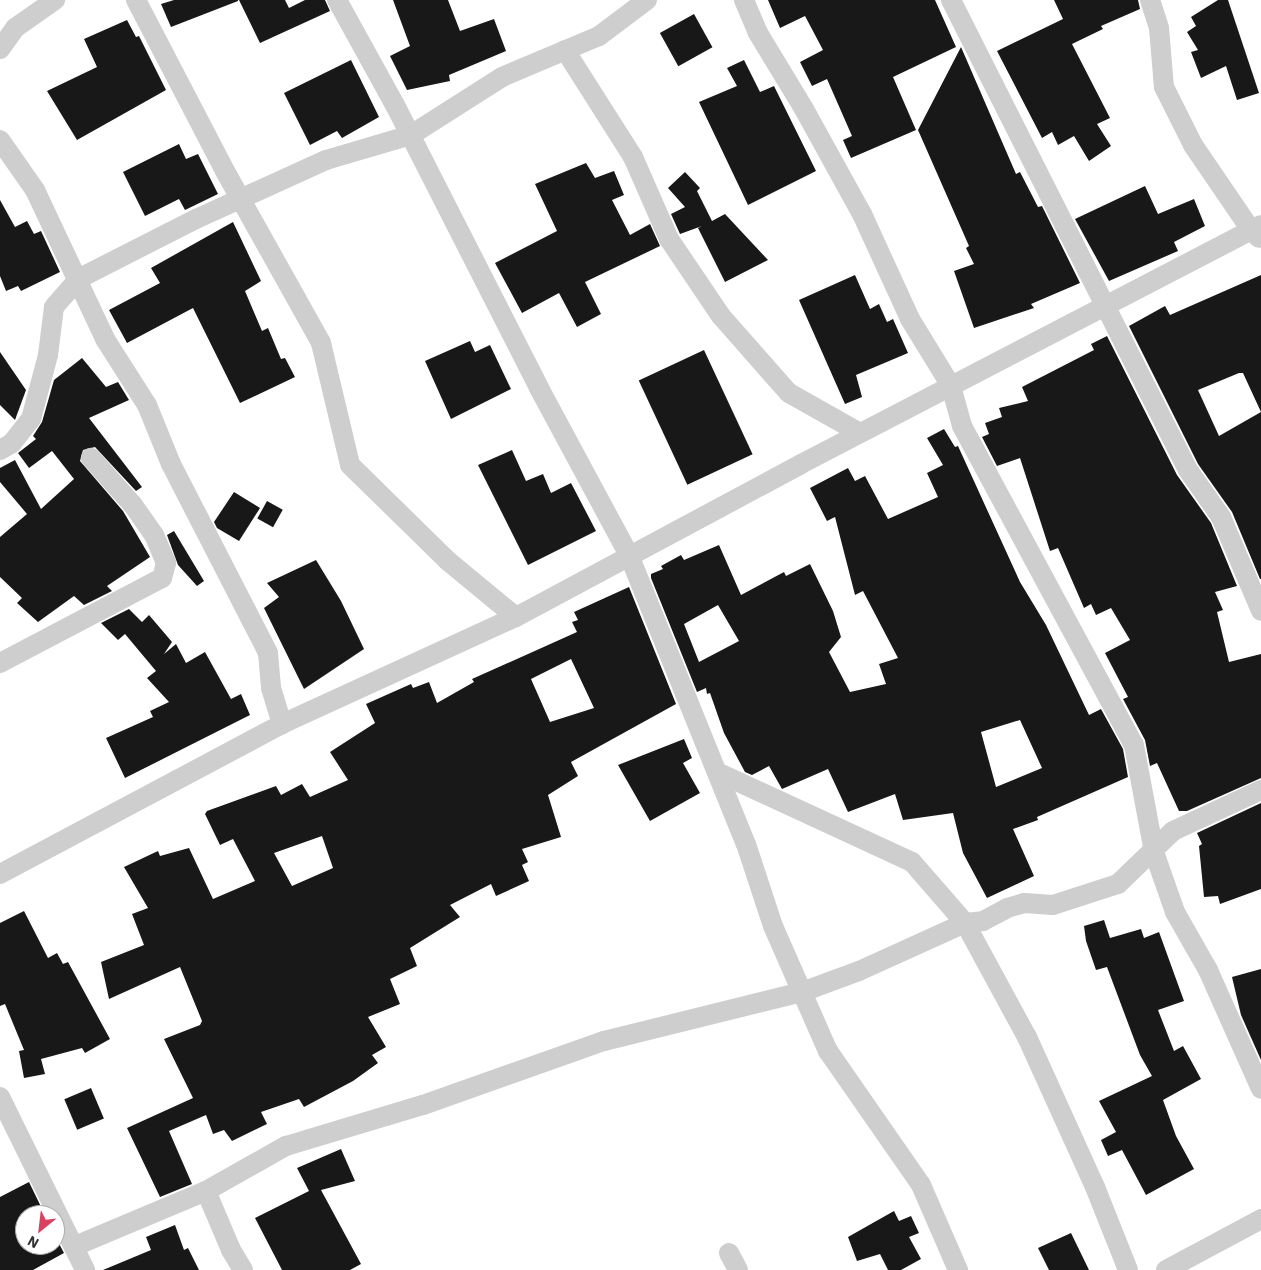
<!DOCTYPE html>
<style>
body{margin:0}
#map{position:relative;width:1261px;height:1270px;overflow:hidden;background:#fff;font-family:"IBM Plex Sans",sans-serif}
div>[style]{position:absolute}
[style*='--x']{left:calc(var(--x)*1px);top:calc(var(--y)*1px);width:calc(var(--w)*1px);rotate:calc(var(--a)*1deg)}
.building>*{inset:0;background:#181818;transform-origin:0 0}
.street>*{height:20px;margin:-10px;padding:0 10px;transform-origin:10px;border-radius:10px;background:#cecece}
span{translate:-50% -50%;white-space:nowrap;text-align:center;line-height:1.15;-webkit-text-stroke:5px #fff;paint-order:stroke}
.north{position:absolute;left:15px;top:1205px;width:50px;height:50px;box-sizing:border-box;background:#fff;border:1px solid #adadad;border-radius:50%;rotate:209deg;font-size:14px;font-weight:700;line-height:20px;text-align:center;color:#313131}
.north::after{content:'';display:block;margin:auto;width:18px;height:22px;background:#d94162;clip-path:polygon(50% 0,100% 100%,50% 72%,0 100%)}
</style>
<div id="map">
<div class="building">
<i style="clip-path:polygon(174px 0,238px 0,238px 1px,171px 27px,161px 4px)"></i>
<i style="clip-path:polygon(239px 0,285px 0,289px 8px,305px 0,325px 0,330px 11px,260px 43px)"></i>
<i style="clip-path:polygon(393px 0,448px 0,460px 31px,494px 19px,506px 51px,449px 75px,450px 81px,407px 90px,390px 56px,410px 46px)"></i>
<i style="clip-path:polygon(768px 0,935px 0,956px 47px,893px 77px,916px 130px,851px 158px,843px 140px,852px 136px,827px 79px,812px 86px,800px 62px,823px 50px,805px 16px,780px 28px)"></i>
<i style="clip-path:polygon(1054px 0,1138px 0,1140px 9px,1101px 26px,1103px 29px,1072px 44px,1110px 118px,1097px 124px,1111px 146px,1089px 161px,1074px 136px,1058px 145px,1052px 132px,1042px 138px,997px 51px,1063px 19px)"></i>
<i style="clip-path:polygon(1218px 0,1228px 0,1259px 93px,1237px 100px,1226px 66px,1201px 78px,1191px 52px,1198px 50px,1187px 32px,1196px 26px,1191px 17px)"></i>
<i style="left:694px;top:14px;width:38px;height:39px;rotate:61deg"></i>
<i style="clip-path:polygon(127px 20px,136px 37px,139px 36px,166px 90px,77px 140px,47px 91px,97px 67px,84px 39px)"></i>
<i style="clip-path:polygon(961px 47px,1016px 174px,1020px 172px,1038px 207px,1042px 206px,1080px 283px,1031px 304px,1034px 308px,974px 328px,954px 271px,974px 264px,966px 248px,969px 246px,918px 130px)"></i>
<i style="clip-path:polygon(351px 60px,379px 117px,342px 138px,337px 131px,310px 145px,284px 93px)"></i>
<i style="clip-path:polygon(744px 60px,760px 92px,774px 86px,816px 171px,748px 205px,699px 102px,737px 86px,727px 68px)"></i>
<i style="clip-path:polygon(179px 144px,186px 159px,198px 154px,218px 194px,185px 210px,179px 199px,145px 216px,123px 172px)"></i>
<i style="clip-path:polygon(586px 163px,595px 178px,614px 171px,624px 195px,612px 200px,630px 235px,650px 224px,660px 246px,585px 282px,601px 314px,577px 327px,559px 293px,522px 313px,495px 263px,557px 231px,535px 184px)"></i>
<i style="clip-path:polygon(685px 172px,700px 188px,697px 191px,712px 221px,725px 214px,768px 260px,725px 282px,698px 228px,702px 226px,680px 234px,671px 214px,685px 207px,668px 188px)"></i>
<i style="clip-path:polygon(1145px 186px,1158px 214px,1194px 199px,1205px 226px,1174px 242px,1178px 251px,1109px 281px,1075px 219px)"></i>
<i style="clip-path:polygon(0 200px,15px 227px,27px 221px,34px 234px,41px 231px,60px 272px,21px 291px,18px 286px,6px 291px,0 276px)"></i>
<i style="clip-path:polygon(233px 222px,261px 281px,245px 291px,262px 331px,268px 328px,281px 359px,285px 358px,295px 377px,240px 403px,193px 308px,127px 343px,109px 310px,160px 283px,151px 268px)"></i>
<i style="clip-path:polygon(855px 275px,870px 309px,879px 304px,887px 322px,893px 319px,908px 353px,856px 375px,862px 397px,845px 404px,799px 300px)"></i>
<i style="clip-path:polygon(evenodd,1261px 275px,1261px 579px,1260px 579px,1232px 512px,1198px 464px,1129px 326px,1165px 306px,1170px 315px,1261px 275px,1239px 373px,1243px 373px,1261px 412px,1219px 436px,1198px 390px,1239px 373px)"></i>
<i style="clip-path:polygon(1107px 336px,1177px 475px,1211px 523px,1237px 586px,1215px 592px,1223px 610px,1217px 612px,1229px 662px,1261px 654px,1261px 778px,1187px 811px,1179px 811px,1157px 763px,1150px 766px,1145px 740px,1123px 699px,1128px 697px,1105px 653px,1130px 640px,1111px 608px,1096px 615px,1091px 604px,1084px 608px,1058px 548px,1050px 551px,1020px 458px,997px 466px,982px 437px,989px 434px,985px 423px,1002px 417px,999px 408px,1028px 401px,1022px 387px,1094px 350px,1091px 344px)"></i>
<i style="clip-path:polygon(470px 341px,475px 352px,490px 345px,511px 389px,451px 419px,425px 361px)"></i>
<i style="left:704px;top:350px;width:115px;height:72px;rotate:65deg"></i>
<i style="clip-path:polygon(0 352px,26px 390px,15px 420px,0 405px)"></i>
<i style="clip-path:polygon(82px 358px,106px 387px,118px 382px,129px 400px,89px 418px,142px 487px,136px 491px,95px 447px,83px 450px,80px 461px,123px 511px,150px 557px,107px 586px,112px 591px,84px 605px,74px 596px,38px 622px,17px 603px,22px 598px,0 577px,0 537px,27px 514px,0 482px,0 468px,15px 460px,41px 509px,74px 479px,52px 451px,29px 468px,18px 453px,36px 439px,33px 436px,42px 422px,54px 380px)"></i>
<i style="clip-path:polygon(evenodd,944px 429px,955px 447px,958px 446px,1020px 582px,1046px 625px,1089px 715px,1101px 709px,1123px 749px,1128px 777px,1037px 817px,1038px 820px,1013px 829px,1034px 876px,987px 898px,963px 853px,953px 813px,903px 820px,895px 794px,848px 812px,828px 769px,782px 789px,769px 766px,752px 775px,745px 772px,724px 733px,710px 693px,707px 694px,706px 688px,697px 692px,651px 578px,651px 574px,663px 569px,661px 566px,681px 555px,684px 560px,719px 545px,741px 595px,784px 572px,786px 576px,810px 564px,833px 611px,841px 637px,829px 652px,850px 692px,886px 684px,879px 664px,898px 658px,863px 591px,855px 595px,835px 517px,827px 521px,810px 488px,848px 468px,855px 481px,865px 476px,888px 519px,938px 497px,927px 473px,943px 465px,927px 438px,944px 429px,718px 605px,739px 641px,699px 662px,684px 624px,718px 605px,944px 429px,1020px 720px,1042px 768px,996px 787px,981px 732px,1020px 720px)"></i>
<i style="clip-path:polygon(512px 450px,526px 481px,543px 474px,551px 493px,571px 483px,596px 531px,528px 565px,478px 465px)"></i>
<i style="clip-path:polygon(234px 492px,260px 508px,239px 541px,217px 528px,214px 522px)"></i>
<i style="left:267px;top:501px;width:18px;height:20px;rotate:29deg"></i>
<i style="clip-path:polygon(174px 531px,204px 581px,197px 586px,178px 565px,167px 535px)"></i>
<i style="clip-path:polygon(316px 560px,341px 601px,364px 649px,304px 689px,264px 608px,279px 597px,267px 583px)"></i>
<i style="clip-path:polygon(evenodd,629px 587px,676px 704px,571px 762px,578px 776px,548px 795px,561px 837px,522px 849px,528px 862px,522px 865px,529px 881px,496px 896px,491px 884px,450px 905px,460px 917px,410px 948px,417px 966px,390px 979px,400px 1004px,368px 1017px,386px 1047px,372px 1055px,378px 1063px,353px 1081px,304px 1107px,299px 1099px,261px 1112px,267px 1124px,232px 1141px,224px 1130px,213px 1134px,206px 1115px,169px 1131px,192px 1184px,160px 1197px,127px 1128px,193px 1098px,164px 1039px,200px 1025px,202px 1021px,180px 967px,109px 999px,101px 962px,144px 945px,132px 914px,148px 908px,124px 867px,158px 851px,160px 856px,189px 848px,213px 899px,255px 881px,233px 839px,220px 845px,205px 814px,207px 811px,276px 786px,281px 795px,302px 784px,310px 797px,348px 780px,330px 752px,375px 723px,366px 704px,411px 684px,413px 688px,429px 682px,437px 703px,474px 682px,472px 679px,577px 632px,572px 622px,578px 620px,574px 612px,629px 587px,571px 659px,594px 708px,550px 722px,531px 679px,571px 659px,629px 587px,322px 836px,333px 868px,292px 886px,274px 853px,322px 836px)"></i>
<i style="clip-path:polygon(129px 609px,142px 622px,149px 615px,172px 642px,164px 654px,176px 644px,186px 663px,205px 652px,231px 699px,241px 694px,250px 715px,125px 778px,106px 738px,153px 717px,150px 711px,169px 702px,147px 678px,156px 671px,125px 634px,118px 640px,101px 623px)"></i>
<i style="clip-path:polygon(684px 739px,692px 758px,683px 763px,700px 793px,650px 821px,618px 765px)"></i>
<i style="clip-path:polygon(1261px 803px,1261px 889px,1220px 904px,1218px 896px,1204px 897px,1199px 846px,1202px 844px,1197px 833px)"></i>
<i style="clip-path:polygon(24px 911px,48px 958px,57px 953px,63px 964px,68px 962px,110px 1039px,85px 1053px,82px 1048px,41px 1059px,45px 1074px,24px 1078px,19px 1051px,24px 1050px,5px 1004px,0 1006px,0 923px)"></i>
<i style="clip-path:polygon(1104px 920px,1110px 938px,1141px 929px,1144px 938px,1159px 932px,1184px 1001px,1158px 1010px,1174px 1051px,1183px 1046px,1201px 1079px,1163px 1100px,1176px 1136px,1194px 1169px,1146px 1195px,1122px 1150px,1108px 1156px,1101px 1140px,1116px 1132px,1099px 1101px,1152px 1076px,1140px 1055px,1107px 967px,1096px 970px,1086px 941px,1084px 926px)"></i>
<i style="clip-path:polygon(1261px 969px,1261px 1060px,1241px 1015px,1232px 977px)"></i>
<i style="left:91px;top:1088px;width:33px;height:29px;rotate:67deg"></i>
<i style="clip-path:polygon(341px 1149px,355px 1181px,321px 1190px,361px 1264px,350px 1270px,282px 1270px,255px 1218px,309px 1191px,297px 1168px)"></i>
<i style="clip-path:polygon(29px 1182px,45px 1215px,25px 1215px,25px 1245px,55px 1245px,55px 1236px,64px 1253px,33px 1270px,0 1270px,0 1197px)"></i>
<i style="clip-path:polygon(894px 1211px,899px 1221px,911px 1216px,919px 1233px,909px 1237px,921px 1259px,901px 1270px,888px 1270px,880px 1254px,857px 1261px,848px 1237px)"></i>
<i style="clip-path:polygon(175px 1225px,184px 1250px,188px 1248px,199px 1270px,103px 1270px,151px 1250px,146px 1237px)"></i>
<i style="clip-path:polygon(1071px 1233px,1089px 1270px,1049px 1270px,1038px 1248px)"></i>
</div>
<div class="street">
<i style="--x:136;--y:0;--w:193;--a:62.5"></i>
<i style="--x:225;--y:171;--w:197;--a:60.8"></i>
<i style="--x:321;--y:343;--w:125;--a:76.6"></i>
<i style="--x:350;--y:465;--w:137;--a:44.4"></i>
<i style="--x:448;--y:561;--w:88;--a:39.5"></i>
<i style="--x:337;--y:0;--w:120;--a:61.1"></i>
<i style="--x:395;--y:105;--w:318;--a:63"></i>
<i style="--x:539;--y:388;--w:190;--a:61.7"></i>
<i style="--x:629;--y:555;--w:312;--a:68"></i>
<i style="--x:746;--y:844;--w:86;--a:71.8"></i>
<i style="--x:773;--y:926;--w:137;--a:66.3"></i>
<i style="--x:828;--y:1051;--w:163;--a:55.2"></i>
<i style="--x:921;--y:1185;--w:93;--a:66.5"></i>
<i style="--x:744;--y:0;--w:36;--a:67"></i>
<i style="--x:758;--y:33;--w:89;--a:58.8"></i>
<i style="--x:804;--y:109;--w:120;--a:61.1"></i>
<i style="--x:862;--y:214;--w:115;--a:65.4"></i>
<i style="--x:910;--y:319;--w:79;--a:58.5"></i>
<i style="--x:951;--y:386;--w:41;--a:74.6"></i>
<i style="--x:962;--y:426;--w:362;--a:61.7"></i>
<i style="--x:1134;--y:745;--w:109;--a:79.4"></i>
<i style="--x:1154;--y:852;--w:64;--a:70.7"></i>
<i style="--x:1175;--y:912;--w:67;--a:60.4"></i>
<i style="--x:1208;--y:970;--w:130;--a:66"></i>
<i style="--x:951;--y:0;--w:526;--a:63.24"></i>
<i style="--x:1188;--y:470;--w:57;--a:54.9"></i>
<i style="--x:1221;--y:517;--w:102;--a:66.9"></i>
<i style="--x:1150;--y:0;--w:29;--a:72"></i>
<i style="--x:1159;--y:28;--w:59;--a:85.2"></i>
<i style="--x:1164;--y:87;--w:65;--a:63.4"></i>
<i style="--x:1193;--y:145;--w:103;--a:55.7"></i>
<i style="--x:1251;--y:230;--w:11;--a:45"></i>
<i style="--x:0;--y:49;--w:26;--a:-54"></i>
<i style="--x:15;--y:28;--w:49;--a:-35"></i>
<i style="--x:565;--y:50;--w:127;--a:57.6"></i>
<i style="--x:633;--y:157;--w:90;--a:66.3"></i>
<i style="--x:669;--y:239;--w:93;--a:56"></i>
<i style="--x:721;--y:316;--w:103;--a:48.6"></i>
<i style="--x:789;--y:393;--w:81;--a:29.4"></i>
<i style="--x:0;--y:140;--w:61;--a:55"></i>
<i style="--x:35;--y:190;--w:165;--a:64.8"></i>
<i style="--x:105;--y:339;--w:78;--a:57.5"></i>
<i style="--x:147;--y:405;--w:64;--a:67.9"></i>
<i style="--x:171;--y:464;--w:212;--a:62.8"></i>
<i style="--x:268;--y:653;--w:35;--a:85"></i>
<i style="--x:271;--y:688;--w:38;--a:73"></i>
<i style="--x:0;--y:450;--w:14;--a:-30"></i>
<i style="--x:12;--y:443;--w:31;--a:-52"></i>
<i style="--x:31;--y:419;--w:66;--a:-75.1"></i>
<i style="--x:48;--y:355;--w:48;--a:-82.9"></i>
<i style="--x:54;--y:307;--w:37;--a:-49"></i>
<i style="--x:78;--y:279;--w:132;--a:-27"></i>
<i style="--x:196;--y:219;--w:143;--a:-24.4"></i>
<i style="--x:326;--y:160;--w:89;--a:-16.4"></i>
<i style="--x:411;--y:135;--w:108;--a:-32.5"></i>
<i style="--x:502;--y:77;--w:105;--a:-22.9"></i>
<i style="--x:599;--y:36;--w:60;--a:-36.9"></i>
<i style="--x:0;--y:663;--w:183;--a:-27.7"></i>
<i style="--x:162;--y:578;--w:16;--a:-75"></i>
<i style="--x:166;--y:563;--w:30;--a:-113"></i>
<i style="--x:154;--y:535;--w:38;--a:-125"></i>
<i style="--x:132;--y:504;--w:62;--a:-131.7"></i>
<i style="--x:717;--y:772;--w:215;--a:24.8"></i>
<i style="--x:912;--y:862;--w:81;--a:49"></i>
<i style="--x:965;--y:923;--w:130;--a:61.5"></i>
<i style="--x:1027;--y:1037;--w:165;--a:65.6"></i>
<i style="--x:1095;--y:1187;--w:89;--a:68.3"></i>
<i style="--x:0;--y:874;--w:319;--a:-28"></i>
<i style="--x:282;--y:724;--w:257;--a:-24.6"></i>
<i style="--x:516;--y:617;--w:323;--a:-28.2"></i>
<i style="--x:801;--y:464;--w:518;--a:-27.45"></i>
<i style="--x:0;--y:1097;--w:193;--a:63.8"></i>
<i style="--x:206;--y:1191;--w:92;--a:-29.4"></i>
<i style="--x:286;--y:1146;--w:143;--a:-16.7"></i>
<i style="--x:423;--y:1105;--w:192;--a:-19.5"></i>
<i style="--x:604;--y:1041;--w:204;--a:-13.9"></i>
<i style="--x:802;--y:992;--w:61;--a:-20.2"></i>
<i style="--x:859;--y:971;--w:116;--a:-24.4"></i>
<i style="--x:965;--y:923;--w:18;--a:-6"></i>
<i style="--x:983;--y:921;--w:27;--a:-28"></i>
<i style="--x:1007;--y:908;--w:18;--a:-16"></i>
<i style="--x:1024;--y:903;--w:29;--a:4"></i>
<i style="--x:1053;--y:905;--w:68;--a:-17.9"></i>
<i style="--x:1118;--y:884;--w:76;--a:-43.9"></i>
<i style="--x:1173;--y:831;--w:97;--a:-25"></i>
<i style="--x:75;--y:1246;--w:142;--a:-22.8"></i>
<i style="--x:206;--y:1191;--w:64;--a:67"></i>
<i style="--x:231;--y:1250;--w:23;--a:59"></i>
<i style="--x:729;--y:1253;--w:19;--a:62"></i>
<i style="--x:1166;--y:1270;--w:108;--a:-28.2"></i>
</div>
<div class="north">N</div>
</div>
